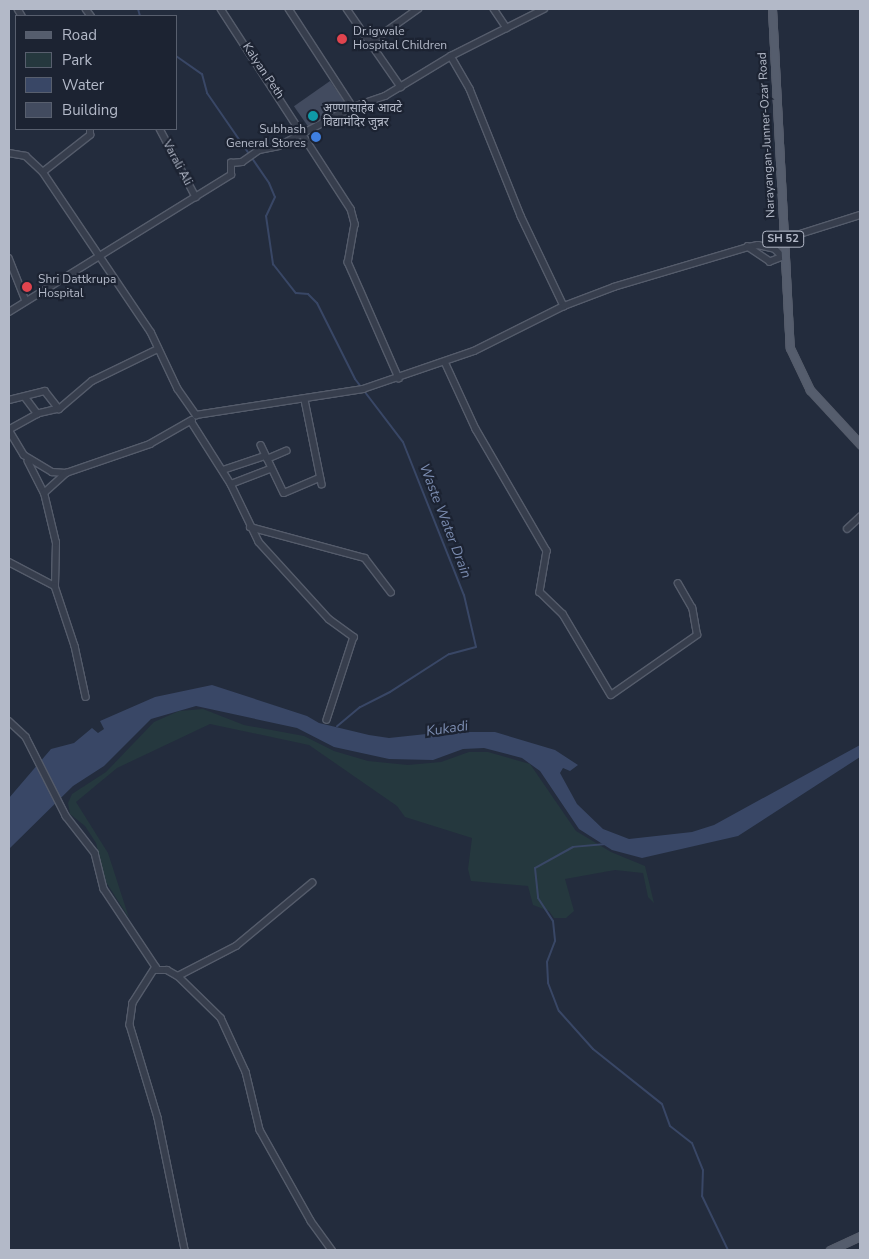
<!DOCTYPE html>
<meta charset="utf-8">
<style>
body{margin:0}
#map{position:relative;width:869px;height:1259px;overflow:hidden;background:#232c3d;font-family:"Nunito Sans","Noto Sans Devanagari",sans-serif}
div>[style]{position:absolute}
[style*='--x']{left:calc(var(--x)*1px);top:calc(var(--y)*1px);width:calc(var(--w)*1px);rotate:calc(var(--a)*1deg)}
.green>*{inset:0;background:#25383e}
.water>*{inset:0;background:#394766}
.stream>*{height:2px;margin:-1px;padding:0 1px;transform-origin:1px;border-radius:1px;background:#394766}
.building>*{inset:0;background:#424b5f;transform-origin:0 0}
.roads{filter:drop-shadow(1px 0 #555c6b) drop-shadow(-1px 0 #555c6b) drop-shadow(0 1px #555c6b) drop-shadow(0 -1px #555c6b)}
.minor>*{height:5.5px;margin:-2.75px;padding:0 2.75px;transform-origin:2.75px;border-radius:2.75px;background:#373e4d}
.major>*{height:7px;margin:-3.5px;padding:0 3.5px;transform-origin:3.5px;border-radius:3.5px;background:#555d6d}
.dots>*{width:14px;height:14px;translate:-50% -50%;box-sizing:border-box;border:2px solid #1c2332;border-radius:50%}
span{translate:-50% -50%;white-space:nowrap;text-align:center;line-height:1.15;-webkit-text-stroke:4.5px #1c2332;paint-order:stroke}
.shield-label span{padding:1px 4px;background:#1c2332;border:1px solid;border-radius:4px;-webkit-text-stroke-width:0}
.shield-label{font-size:11px;color:#b3b9c8;font-weight:700}
.poi-label{font-size:12px;color:#b3b9c8}
.left{translate:0 -50%;text-align:left}
.right{translate:-100% -50%;text-align:right}
.street-label{font-size:12px;color:#b3b9c8}
.water-label{font-size:14px;color:#7b8cb0;font-style:italic}
.frame{position:absolute;inset:0;border:10px solid #b3b9c8;pointer-events:none}
.legend{position:absolute;left:15px;top:15px;width:162px;height:115px;box-sizing:border-box;background:#1c2332;border:1px solid #585f6e;margin:0;padding:6px 9px;list-style:none;font-size:15px;color:#b3b9c8}
.legend li{display:flex;align-items:center;gap:10px;height:25px}
.legend b{width:25px;border:1px solid #585f6e}
</style>
<div id="map">
<div class="green">
<i style="clip-path:polygon(203px 709px,244px 725px,304px 736px,334px 751px,368px 761px,408px 765px,441px 762px,469px 752px,488px 752px,530px 764px,576px 831px,611px 852px,645px 866px,654px 903px,648px 897px,643px 873px,615px 870px,565px 879px,574px 911px,566px 918px,554px 918px,549px 911px,533px 905px,528px 886px,471px 881px,468px 869px,472px 838px,405px 817px,397px 806px,309px 745px,210px 724px,117px 768px,76px 802px,108px 853px,129px 918px,106px 882px,96px 843px,85px 826px,70px 814px,68px 803px,72px 794px,106px 772px,154px 722px,179px 711px)"></i>
</div>
<div class="water">
<i style="clip-path:polygon(212px 685px,307px 716px,319px 723px,369px 735px,389px 738px,445px 732px,495px 732px,555px 750px,578px 765px,570px 771px,563px 768px,560px 773px,577px 804px,603px 829px,629px 839px,692px 832px,714px 825px,860px 745px,860px 757px,738px 836px,642px 858px,612px 850px,579px 829px,540px 771px,522px 758px,484px 748px,463px 749px,433px 760px,389px 759px,334px 747px,297px 728px,196px 706px,151px 719px,104px 766px,73px 786px,9px 849px,9px 798px,51px 749px,74px 743px,92px 728px,98px 733px,104px 729px,100px 721px,155px 697px)"></i>
</div>
<div class="stream">
<i style="--x:138;--y:9;--w:7;--a:74"></i>
<i style="--x:176;--y:56;--w:32;--a:35"></i>
<i style="--x:202;--y:74;--w:20;--a:75"></i>
<i style="--x:207;--y:93;--w:109;--a:55.4"></i>
<i style="--x:269;--y:183;--w:15;--a:67"></i>
<i style="--x:275;--y:197;--w:21;--a:115"></i>
<i style="--x:266;--y:216;--w:49;--a:81.7"></i>
<i style="--x:273;--y:264;--w:37;--a:52"></i>
<i style="--x:296;--y:293;--w:12;--a:5"></i>
<i style="--x:308;--y:294;--w:13;--a:45"></i>
<i style="--x:317;--y:303;--w:85;--a:63.4"></i>
<i style="--x:355;--y:379;--w:79;--a:52.7"></i>
<i style="--x:403;--y:442;--w:165;--a:68.3"></i>
<i style="--x:464;--y:595;--w:53;--a:77"></i>
<i style="--x:476;--y:647;--w:28;--a:165"></i>
<i style="--x:449;--y:654;--w:70;--a:147.2"></i>
<i style="--x:390;--y:692;--w:34;--a:153"></i>
<i style="--x:360;--y:707;--w:30;--a:140"></i>
<i style="--x:606;--y:844;--w:33;--a:175"></i>
<i style="--x:573;--y:847;--w:43;--a:151.1"></i>
<i style="--x:535;--y:868;--w:30;--a:84"></i>
<i style="--x:538;--y:898;--w:27;--a:57"></i>
<i style="--x:553;--y:921;--w:20;--a:84"></i>
<i style="--x:555;--y:941;--w:22;--a:111"></i>
<i style="--x:547;--y:962;--w:21;--a:87"></i>
<i style="--x:548;--y:983;--w:30;--a:69"></i>
<i style="--x:559;--y:1011;--w:51;--a:48.2"></i>
<i style="--x:593;--y:1049;--w:88;--a:38.6"></i>
<i style="--x:662;--y:1104;--w:23;--a:70"></i>
<i style="--x:670;--y:1126;--w:28;--a:38"></i>
<i style="--x:692;--y:1143;--w:29;--a:68"></i>
<i style="--x:703;--y:1170;--w:26;--a:92"></i>
<i style="--x:702;--y:1196;--w:60;--a:64.3"></i>
</div>
<div class="building">
<i style="left:330px;top:81px;width:28px;height:44px;rotate:55deg"></i>
</div>
<div class="roads">
<div class="minor">
<i style="--x:18;--y:9;--w:8;--a:60"></i>
<i style="--x:86;--y:9;--w:9;--a:54"></i>
<i style="--x:221;--y:9;--w:239;--a:57"></i>
<i style="--x:351;--y:209;--w:16;--a:75"></i>
<i style="--x:355;--y:224;--w:39;--a:100"></i>
<i style="--x:348;--y:262;--w:127;--a:66.3"></i>
<i style="--x:289;--y:9;--w:117;--a:56.9"></i>
<i style="--x:347;--y:9;--w:95;--a:55.3"></i>
<i style="--x:494;--y:9;--w:23;--a:56"></i>
<i style="--x:370;--y:43;--w:59;--a:-35.3"></i>
<i style="--x:451;--y:56;--w:38;--a:60"></i>
<i style="--x:470;--y:89;--w:137;--a:68.1"></i>
<i style="--x:521;--y:216;--w:100;--a:64.5"></i>
<i style="--x:160;--y:129;--w:77;--a:62.1"></i>
<i style="--x:9;--y:153;--w:17;--a:10"></i>
<i style="--x:26;--y:156;--w:23;--a:43"></i>
<i style="--x:43;--y:172;--w:193;--a:56"></i>
<i style="--x:151;--y:332;--w:63;--a:64.7"></i>
<i style="--x:178;--y:389;--w:32;--a:55"></i>
<i style="--x:196;--y:415;--w:169;--a:-8.8"></i>
<i style="--x:363;--y:389;--w:117;--a:-18.9"></i>
<i style="--x:474;--y:351;--w:101;--a:-26.6"></i>
<i style="--x:564;--y:306;--w:53;--a:-20.8"></i>
<i style="--x:614;--y:287;--w:140;--a:-16.6"></i>
<i style="--x:748;--y:247;--w:10;--a:-11"></i>
<i style="--x:758;--y:245;--w:17;--a:13"></i>
<i style="--x:775;--y:249;--w:11;--a:45"></i>
<i style="--x:783;--y:257;--w:14;--a:159"></i>
<i style="--x:770;--y:262;--w:27;--a:-146"></i>
<i style="--x:43;--y:172;--w:60;--a:-38.2"></i>
<i style="--x:90;--y:135;--w:6;--a:-90"></i>
<i style="--x:783;--y:234;--w:17;--a:0"></i>
<i style="--x:800;--y:234;--w:63;--a:-17.6"></i>
<i style="--x:9;--y:258;--w:46;--a:68.4"></i>
<i style="--x:9;--y:312;--w:261;--a:-31.7"></i>
<i style="--x:231;--y:175;--w:12;--a:-90"></i>
<i style="--x:231;--y:163;--w:11;--a:-5"></i>
<i style="--x:242;--y:162;--w:21;--a:-35"></i>
<i style="--x:259;--y:150;--w:20;--a:-11"></i>
<i style="--x:279;--y:146;--w:84;--a:-27.8"></i>
<i style="--x:353;--y:107;--w:34;--a:-19"></i>
<i style="--x:385;--y:96;--w:77;--a:-31.2"></i>
<i style="--x:451;--y:56;--w:104;--a:-26.8"></i>
<i style="--x:445;--y:362;--w:74;--a:65.2"></i>
<i style="--x:476;--y:429;--w:141;--a:59.8"></i>
<i style="--x:547;--y:551;--w:42;--a:99.7"></i>
<i style="--x:540;--y:592;--w:32;--a:44"></i>
<i style="--x:563;--y:614;--w:94;--a:59.3"></i>
<i style="--x:611;--y:695;--w:105;--a:-34.9"></i>
<i style="--x:697;--y:635;--w:27;--a:-100"></i>
<i style="--x:692;--y:608;--w:28;--a:-120"></i>
<i style="--x:25;--y:397;--w:21;--a:53"></i>
<i style="--x:9;--y:400;--w:37;--a:-14"></i>
<i style="--x:45;--y:391;--w:23;--a:52"></i>
<i style="--x:59;--y:409;--w:22;--a:167"></i>
<i style="--x:38;--y:414;--w:33;--a:151"></i>
<i style="--x:305;--y:400;--w:86;--a:78.6"></i>
<i style="--x:59;--y:409;--w:43;--a:-40.3"></i>
<i style="--x:92;--y:381;--w:73;--a:-25.9"></i>
<i style="--x:191;--y:421;--w:75;--a:57.6"></i>
<i style="--x:231;--y:484;--w:64;--a:64.2"></i>
<i style="--x:259;--y:542;--w:104;--a:47.7"></i>
<i style="--x:329;--y:619;--w:31;--a:36"></i>
<i style="--x:354;--y:637;--w:87;--a:108"></i>
<i style="--x:9;--y:430;--w:29;--a:59"></i>
<i style="--x:24;--y:455;--w:33;--a:31"></i>
<i style="--x:52;--y:472;--w:14;--a:4"></i>
<i style="--x:66;--y:473;--w:89;--a:-19"></i>
<i style="--x:150;--y:444;--w:48;--a:-29.7"></i>
<i style="--x:261;--y:445;--w:53;--a:64.4"></i>
<i style="--x:284;--y:493;--w:39;--a:-23"></i>
<i style="--x:267;--y:459;--w:21;--a:-23"></i>
<i style="--x:28;--y:461;--w:36;--a:63"></i>
<i style="--x:223;--y:470;--w:44;--a:-18.4"></i>
<i style="--x:231;--y:484;--w:42;--a:-21"></i>
<i style="--x:250;--y:527;--w:119;--a:15.1"></i>
<i style="--x:365;--y:558;--w:43;--a:52.6"></i>
<i style="--x:847;--y:529;--w:18;--a:-43"></i>
<i style="--x:9;--y:562;--w:52;--a:27.6"></i>
<i style="--x:55;--y:586;--w:43;--a:-88.7"></i>
<i style="--x:56;--y:543;--w:51;--a:-103.5"></i>
<i style="--x:44;--y:493;--w:30;--a:-42"></i>
<i style="--x:55;--y:586;--w:63;--a:71.6"></i>
<i style="--x:75;--y:646;--w:52;--a:77.8"></i>
<i style="--x:9;--y:721;--w:23;--a:43"></i>
<i style="--x:26;--y:737;--w:89;--a:63.1"></i>
<i style="--x:66;--y:816;--w:47;--a:51.9"></i>
<i style="--x:95;--y:853;--w:37;--a:76"></i>
<i style="--x:104;--y:889;--w:94;--a:56.3"></i>
<i style="--x:156;--y:967;--w:43;--a:122.6"></i>
<i style="--x:133;--y:1003;--w:22;--a:98"></i>
<i style="--x:130;--y:1025;--w:97;--a:73.2"></i>
<i style="--x:158;--y:1118;--w:135;--a:78.4"></i>
<i style="--x:156;--y:970;--w:11;--a:0"></i>
<i style="--x:167;--y:970;--w:13;--a:29"></i>
<i style="--x:178;--y:976;--w:60;--a:44.3"></i>
<i style="--x:221;--y:1018;--w:60;--a:65.2"></i>
<i style="--x:246;--y:1072;--w:60;--a:76.4"></i>
<i style="--x:260;--y:1130;--w:104;--a:60.7"></i>
<i style="--x:311;--y:1221;--w:36;--a:54"></i>
<i style="--x:178;--y:976;--w:65;--a:-27.3"></i>
<i style="--x:236;--y:946;--w:99;--a:-39.7"></i>
</div>
<div class="major">
<i style="--x:772;--y:9;--w:339;--a:87"></i>
<i style="--x:790;--y:348;--w:47;--a:64.5"></i>
<i style="--x:810;--y:390;--w:74;--a:47.2"></i>
<i style="--x:830;--y:1250;--w:33;--a:-25"></i>
</div>
</div>
<div class="dots">
<i style="left:342px;top:39px;background:#e0444e"></i>
<i style="left:313px;top:116px;background:#0f9aa8"></i>
<i style="left:316px;top:137px;background:#3f7fe0"></i>
<i style="left:27px;top:287px;background:#e0444e"></i>
</div>
<div class="shield-label">
<span style="left:783px;top:239px">SH 52</span>
</div>
<div class="poi-label">
<span class="left" style="left:353px;top:39px">Dr.igwale<br>Hospital Children</span>
<span class="left" style="left:323px;top:116px">अण्णासाहेब आवटे<br>विद्यामंदिर जुन्नर</span>
<span class="right" style="left:306px;top:137px">Subhash<br>General Stores</span>
<span class="left" style="left:38px;top:287px">Shri Dattkrupa<br>Hospital</span>
</div>
<div class="street-label">
<span style="left:263px;top:71px;rotate:56deg">Kalyan Peth</span>
<span style="left:767px;top:135px;rotate:-93deg">Narayangan-Junner-Ozar Road</span>
<span style="left:177px;top:163px;rotate:62deg">Varali Ali</span>
</div>
<div class="water-label">
<span style="left:445px;top:521px;rotate:69deg">Waste Water Drain</span>
<span style="left:447px;top:729px;rotate:-8deg">Kukadi</span>
</div>
<div class="frame"></div>
<ul class="legend">
<li><b style="height:6px;background:#555d6d"></b>Road</li>
<li><b style="height:14px;background:#25383e"></b>Park</li>
<li><b style="height:14px;background:#394766"></b>Water</li>
<li><b style="height:14px;background:#424b5f"></b>Building</li>
</ul>
</div>
